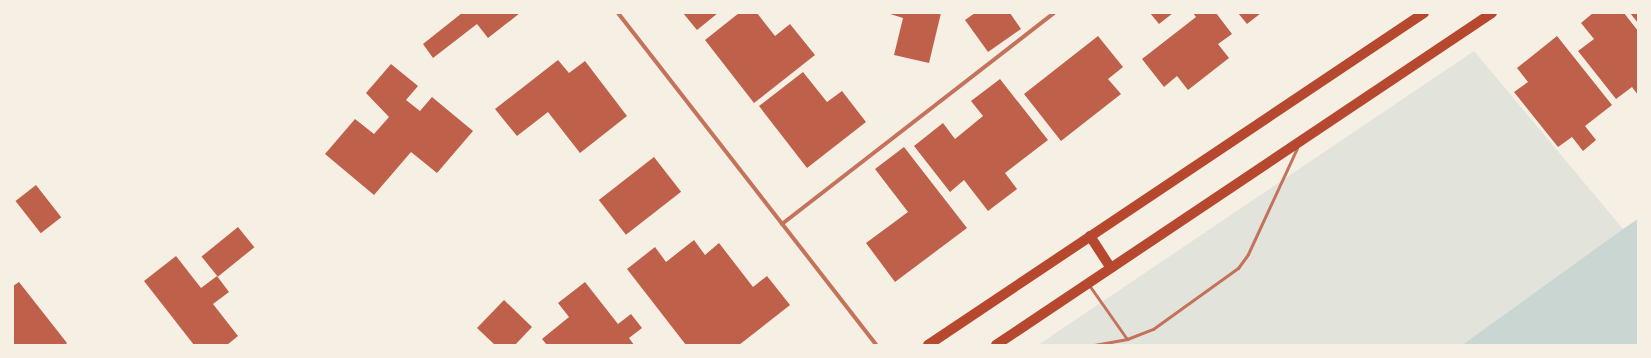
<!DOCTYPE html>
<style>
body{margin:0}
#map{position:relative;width:1651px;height:358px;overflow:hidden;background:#f6efe4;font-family:"PT Serif",serif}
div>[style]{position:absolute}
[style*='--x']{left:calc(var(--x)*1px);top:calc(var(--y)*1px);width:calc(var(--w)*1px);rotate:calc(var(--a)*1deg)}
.green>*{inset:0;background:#e2e4dc}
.water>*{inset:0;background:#c9d6d2}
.building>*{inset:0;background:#bf614a;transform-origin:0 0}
.service>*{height:3px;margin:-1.5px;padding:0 1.5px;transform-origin:1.5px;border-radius:1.5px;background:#c5725c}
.minor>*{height:4px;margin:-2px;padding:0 2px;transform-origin:2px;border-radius:2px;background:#c5725c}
.primary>*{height:10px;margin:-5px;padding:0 5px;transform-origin:5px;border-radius:5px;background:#b5482f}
span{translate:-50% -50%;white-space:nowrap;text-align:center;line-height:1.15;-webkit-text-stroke:3px #f6efe4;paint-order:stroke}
.frame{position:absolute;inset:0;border:14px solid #f6efe4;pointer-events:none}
</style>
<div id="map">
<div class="green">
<i style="clip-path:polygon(1474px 51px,1623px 229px,1462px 345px,1038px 345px)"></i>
</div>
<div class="water">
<i style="clip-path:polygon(1638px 219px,1638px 345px,1462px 345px,1623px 229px)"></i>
</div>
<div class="building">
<i style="clip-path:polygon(462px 13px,520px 13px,488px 38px,477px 24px,433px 58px,423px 44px)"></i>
<i style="clip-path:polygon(683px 13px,718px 13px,697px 30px)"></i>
<i style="clip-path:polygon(739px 13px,757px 13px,775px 36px,790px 24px,815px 55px,754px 103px,705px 40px)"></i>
<i style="clip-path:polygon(887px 13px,941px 13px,929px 63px,894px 55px,903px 18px)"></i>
<i style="clip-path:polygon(975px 13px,1010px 13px,1021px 29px,988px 52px,965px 20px)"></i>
<i style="clip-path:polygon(1150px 13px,1173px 13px,1159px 24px)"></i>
<i style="clip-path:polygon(1193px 13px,1216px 13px,1232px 34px,1218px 44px,1229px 58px,1188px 90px,1177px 76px,1164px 87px,1142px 59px,1196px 17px)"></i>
<i style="clip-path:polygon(1238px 13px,1261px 13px,1247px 24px)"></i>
<i style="clip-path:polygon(1593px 13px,1624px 13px,1638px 31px,1638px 95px,1632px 87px,1616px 99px,1578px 51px,1594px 39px,1581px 23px)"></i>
<i style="clip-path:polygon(1630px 13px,1638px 13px,1638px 23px)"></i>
<i style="clip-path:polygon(1098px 36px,1123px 67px,1108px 79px,1121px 94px,1061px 141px,1024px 94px)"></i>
<i style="clip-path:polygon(1557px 36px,1612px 105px,1585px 126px,1596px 140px,1583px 151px,1572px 137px,1558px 147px,1514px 92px,1528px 82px,1517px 68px)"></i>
<i style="clip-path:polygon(558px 60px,569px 73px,585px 61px,627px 116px,580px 153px,548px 112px,517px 136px,495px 109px)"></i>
<i style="clip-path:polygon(391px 64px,418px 86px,406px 100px,420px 111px,432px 97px,473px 131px,437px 173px,411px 152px,374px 195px,325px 154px,355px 119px,374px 134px,389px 117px,366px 93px)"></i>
<i style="clip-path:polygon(803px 72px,827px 102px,842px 91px,866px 122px,807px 168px,759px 106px)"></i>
<i style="clip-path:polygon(1000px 79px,1048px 140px,1005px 173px,1017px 189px,988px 211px,964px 180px,950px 192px,914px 146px,943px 123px,955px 139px,983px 116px,971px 101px)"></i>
<i style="clip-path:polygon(904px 147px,967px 228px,895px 282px,866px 243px,908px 212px,875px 169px)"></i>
<i style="left:654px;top:157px;width:44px;height:70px;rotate:52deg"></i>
<i style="left:36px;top:185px;width:41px;height:26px;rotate:52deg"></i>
<i style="left:238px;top:227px;width:26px;height:47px;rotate:51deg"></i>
<i style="clip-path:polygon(694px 240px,705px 255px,719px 243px,753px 287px,767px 276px,790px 305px,739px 345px,686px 345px,627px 269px,655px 247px,666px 262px)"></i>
<i style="clip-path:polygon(176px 256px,201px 288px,217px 276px,229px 292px,213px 304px,238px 336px,227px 345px,194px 345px,144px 281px)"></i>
<i style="clip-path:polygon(19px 282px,67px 343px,65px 345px,13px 345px,13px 286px)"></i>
<i style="clip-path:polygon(585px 282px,618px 324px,631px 314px,642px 328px,629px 338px,634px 345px,547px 345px,542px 339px,569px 317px,558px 303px)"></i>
<i style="clip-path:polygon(504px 300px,532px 327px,515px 345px,495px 345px,477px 328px)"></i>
</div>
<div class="service">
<i style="--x:1089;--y:285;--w:66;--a:54.9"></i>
<i style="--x:1094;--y:345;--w:34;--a:-10"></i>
<i style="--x:1127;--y:339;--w:28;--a:-21"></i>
<i style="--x:1153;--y:329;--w:105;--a:-35.7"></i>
<i style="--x:1238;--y:268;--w:17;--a:-54"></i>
<i style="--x:1248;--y:254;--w:117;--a:-65.2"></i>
</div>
<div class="minor">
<i style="--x:618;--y:13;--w:420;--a:52.1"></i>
<i style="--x:782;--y:224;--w:344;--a:-37.8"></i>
</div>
<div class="primary">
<i style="--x:1090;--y:236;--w:38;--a:57"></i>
<i style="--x:928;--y:345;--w:597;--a:-33.8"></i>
<i style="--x:996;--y:345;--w:597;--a:-33.8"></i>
</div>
<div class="frame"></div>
</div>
